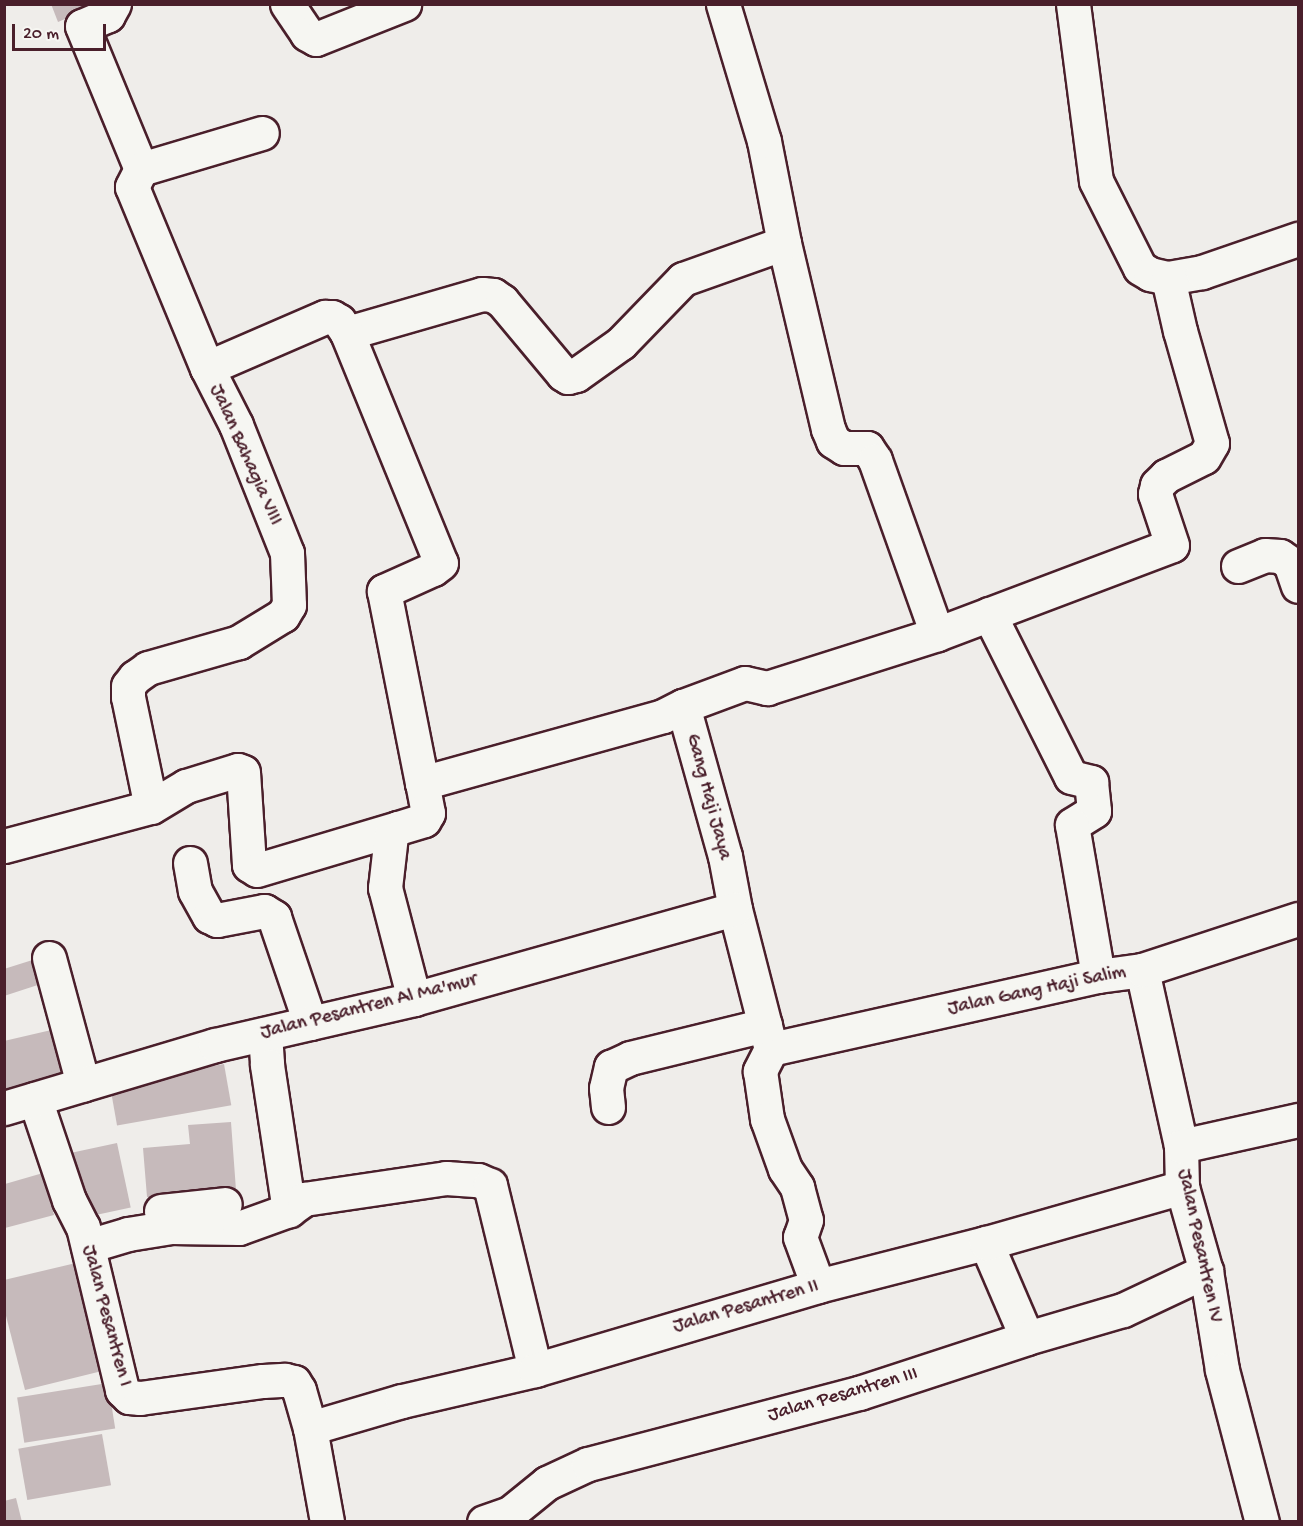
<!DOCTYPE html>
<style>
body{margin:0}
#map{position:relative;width:1303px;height:1526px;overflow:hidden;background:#efedea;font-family:"Gochi Hand",sans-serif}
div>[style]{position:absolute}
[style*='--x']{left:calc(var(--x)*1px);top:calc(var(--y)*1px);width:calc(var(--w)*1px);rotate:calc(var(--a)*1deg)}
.building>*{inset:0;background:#c6babb;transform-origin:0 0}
.roads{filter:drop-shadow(2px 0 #4a1f2b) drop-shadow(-2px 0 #4a1f2b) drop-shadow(0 2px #4a1f2b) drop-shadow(0 -2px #4a1f2b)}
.minor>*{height:33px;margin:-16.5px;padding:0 16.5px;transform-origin:16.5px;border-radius:16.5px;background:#f6f6f2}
span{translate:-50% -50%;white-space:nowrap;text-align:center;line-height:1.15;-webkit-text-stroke:4.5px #f6f6f2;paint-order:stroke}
.street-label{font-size:20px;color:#4a1f2b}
.frame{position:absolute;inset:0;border:6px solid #4a1f2b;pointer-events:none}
.scale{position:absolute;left:12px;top:24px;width:94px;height:27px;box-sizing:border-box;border:3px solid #4a1f2b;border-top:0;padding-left:8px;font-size:18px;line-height:21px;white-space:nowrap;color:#4a1f2b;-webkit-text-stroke:4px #f6f6f2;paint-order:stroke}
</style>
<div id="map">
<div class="building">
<i style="clip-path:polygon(51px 4px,100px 4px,58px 22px)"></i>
<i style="clip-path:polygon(42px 957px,50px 981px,4px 996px,4px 969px)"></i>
<i style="clip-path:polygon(60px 1028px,71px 1074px,4px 1089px,4px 1041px)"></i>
<i style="left:224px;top:1064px;width:42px;height:116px;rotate:80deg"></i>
<i style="clip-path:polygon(231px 1122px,236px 1190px,147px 1197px,143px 1148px,190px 1144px,188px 1125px)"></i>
<i style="left:117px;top:1143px;width:66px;height:50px;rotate:78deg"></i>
<i style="clip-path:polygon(43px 1173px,54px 1215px,5px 1228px,5px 1184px)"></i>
<i style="clip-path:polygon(76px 1263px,102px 1371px,25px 1390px,4px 1308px,4px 1280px)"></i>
<i style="left:108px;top:1383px;width:46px;height:92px;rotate:81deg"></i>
<i style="left:102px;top:1434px;width:52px;height:85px;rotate:80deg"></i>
<i style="clip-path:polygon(16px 1498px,22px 1522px,4px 1522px,4px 1501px)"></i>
</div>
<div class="roads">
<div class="minor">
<i style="--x:114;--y:4;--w:13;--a:119"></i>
<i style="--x:108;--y:15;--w:28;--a:157"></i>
<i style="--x:82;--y:26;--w:155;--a:67.6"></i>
<i style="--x:141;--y:169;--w:20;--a:117"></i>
<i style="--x:132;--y:187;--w:196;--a:67.5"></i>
<i style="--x:207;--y:368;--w:64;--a:63"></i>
<i style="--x:236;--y:425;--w:138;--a:68.3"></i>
<i style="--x:287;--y:553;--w:52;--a:87.8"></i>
<i style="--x:289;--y:605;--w:12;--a:121"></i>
<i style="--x:283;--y:615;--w:52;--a:148.5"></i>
<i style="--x:239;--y:642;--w:95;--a:164.1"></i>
<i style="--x:148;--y:668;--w:16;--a:145"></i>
<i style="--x:135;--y:677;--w:11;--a:128"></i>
<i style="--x:128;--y:686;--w:11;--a:90"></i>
<i style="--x:128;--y:697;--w:112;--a:78.2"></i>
<i style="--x:287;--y:4;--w:36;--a:56"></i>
<i style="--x:307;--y:34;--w:10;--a:29"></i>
<i style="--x:316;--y:39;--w:95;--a:-21.7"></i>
<i style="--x:1073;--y:4;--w:178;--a:82.6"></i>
<i style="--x:1096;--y:181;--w:97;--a:63.2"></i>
<i style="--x:1140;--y:268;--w:12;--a:31"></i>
<i style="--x:1150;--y:274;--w:18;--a:13"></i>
<i style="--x:1168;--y:278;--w:35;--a:-10"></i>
<i style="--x:1202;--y:272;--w:102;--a:-19"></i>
<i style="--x:141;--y:169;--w:126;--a:-16.6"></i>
<i style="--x:784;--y:243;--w:191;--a:76.7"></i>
<i style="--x:828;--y:429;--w:13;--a:67"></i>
<i style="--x:833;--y:441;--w:13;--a:32"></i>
<i style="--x:844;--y:448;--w:23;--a:0"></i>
<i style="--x:867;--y:448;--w:14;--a:56"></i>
<i style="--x:875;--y:460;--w:185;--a:70.4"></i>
<i style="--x:347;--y:333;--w:141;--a:-16.1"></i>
<i style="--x:482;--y:294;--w:11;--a:5"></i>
<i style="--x:493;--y:295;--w:11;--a:34"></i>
<i style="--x:502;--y:301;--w:95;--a:50.1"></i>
<i style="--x:563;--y:374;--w:6;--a:31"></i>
<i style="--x:568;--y:377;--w:8;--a:-14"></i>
<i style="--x:576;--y:375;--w:55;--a:-35.4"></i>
<i style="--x:621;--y:343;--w:89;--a:-45.9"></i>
<i style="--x:683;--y:279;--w:107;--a:-19.6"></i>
<i style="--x:784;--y:243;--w:104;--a:-101.1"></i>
<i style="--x:764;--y:141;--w:143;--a:-106.7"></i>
<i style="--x:207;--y:368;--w:129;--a:-23.4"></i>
<i style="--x:325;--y:317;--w:7;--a:0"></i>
<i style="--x:332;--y:317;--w:8;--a:30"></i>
<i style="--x:339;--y:321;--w:14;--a:56"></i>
<i style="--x:347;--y:333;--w:248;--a:67.8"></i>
<i style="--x:441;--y:563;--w:10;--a:143"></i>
<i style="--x:433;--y:569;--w:54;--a:155.8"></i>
<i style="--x:384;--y:591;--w:196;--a:78.8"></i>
<i style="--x:1238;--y:566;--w:29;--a:-22"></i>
<i style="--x:1265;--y:555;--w:15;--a:4"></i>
<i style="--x:1280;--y:556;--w:12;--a:35"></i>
<i style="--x:1290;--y:563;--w:24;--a:71"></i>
<i style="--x:989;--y:614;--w:182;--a:63.3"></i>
<i style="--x:1071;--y:777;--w:21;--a:14"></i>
<i style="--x:1091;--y:782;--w:29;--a:84"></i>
<i style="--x:1094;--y:811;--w:26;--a:148"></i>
<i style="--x:1072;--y:825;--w:153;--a:80.2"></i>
<i style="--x:683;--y:706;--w:66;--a:-20.4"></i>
<i style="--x:745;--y:683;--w:23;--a:13"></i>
<i style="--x:767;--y:688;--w:178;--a:-17.6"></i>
<i style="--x:937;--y:634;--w:251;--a:-20.7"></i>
<i style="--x:1172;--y:545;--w:54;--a:-108.4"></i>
<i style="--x:1155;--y:494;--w:9;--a:-77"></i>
<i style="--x:1157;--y:485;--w:13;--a:-45"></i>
<i style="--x:1166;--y:476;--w:42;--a:-26.6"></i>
<i style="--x:1204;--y:457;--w:16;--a:-60"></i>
<i style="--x:1212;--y:443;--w:116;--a:-105.9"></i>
<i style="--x:1180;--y:331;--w:54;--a:-102.8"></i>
<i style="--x:4;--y:846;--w:152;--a:-14.9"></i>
<i style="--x:151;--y:807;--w:41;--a:-31"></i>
<i style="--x:186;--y:786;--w:54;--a:-17.1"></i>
<i style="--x:238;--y:770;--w:5;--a:22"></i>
<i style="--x:243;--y:772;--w:93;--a:86.3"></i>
<i style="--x:249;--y:865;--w:9;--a:32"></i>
<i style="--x:257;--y:870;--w:147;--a:-16.6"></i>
<i style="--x:190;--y:863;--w:28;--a:80"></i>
<i style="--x:195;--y:891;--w:29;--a:61"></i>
<i style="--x:209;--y:916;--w:9;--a:27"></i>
<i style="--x:217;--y:920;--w:48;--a:-10.8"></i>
<i style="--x:264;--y:911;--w:12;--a:31"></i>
<i style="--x:274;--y:917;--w:112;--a:71.2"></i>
<i style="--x:49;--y:958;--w:131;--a:74.9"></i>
<i style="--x:1142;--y:970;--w:180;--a:77.5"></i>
<i style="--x:1181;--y:1146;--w:41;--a:88.6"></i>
<i style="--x:1182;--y:1187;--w:87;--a:74.1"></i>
<i style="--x:1206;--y:1271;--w:100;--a:80.8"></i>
<i style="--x:1222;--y:1370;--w:157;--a:75.3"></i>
<i style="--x:414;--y:999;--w:115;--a:-104.6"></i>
<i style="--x:385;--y:888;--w:53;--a:-83.5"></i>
<i style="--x:391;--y:835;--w:10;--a:-45"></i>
<i style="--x:398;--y:828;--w:27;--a:-17"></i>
<i style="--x:424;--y:820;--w:8;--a:-60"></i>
<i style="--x:428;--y:813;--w:31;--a:-101"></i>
<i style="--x:422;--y:783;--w:250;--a:-15.5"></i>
<i style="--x:663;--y:716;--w:22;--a:-27"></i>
<i style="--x:683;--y:706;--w:156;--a:74.4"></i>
<i style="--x:725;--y:856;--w:54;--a:79.3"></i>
<i style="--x:735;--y:909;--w:145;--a:75.6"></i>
<i style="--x:771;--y:1049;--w:25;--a:117"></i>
<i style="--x:760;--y:1071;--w:49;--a:81.7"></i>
<i style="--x:767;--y:1119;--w:53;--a:70.2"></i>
<i style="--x:785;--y:1169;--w:22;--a:56"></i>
<i style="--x:797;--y:1187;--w:34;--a:75"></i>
<i style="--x:806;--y:1220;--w:18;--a:109"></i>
<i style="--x:800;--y:1237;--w:52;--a:69.8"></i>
<i style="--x:265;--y:1034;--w:31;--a:86"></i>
<i style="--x:267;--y:1065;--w:147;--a:81.4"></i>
<i style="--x:771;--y:1049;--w:335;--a:-12.6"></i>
<i style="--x:1098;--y:976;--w:44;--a:-7.8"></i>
<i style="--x:1142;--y:970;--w:164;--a:-18.1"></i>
<i style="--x:35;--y:1099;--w:107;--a:71.4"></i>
<i style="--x:69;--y:1200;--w:30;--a:63"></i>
<i style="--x:83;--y:1227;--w:168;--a:76.5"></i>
<i style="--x:122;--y:1390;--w:10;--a:45"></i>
<i style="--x:129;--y:1397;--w:11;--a:5"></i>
<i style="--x:140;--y:1398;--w:124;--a:-7.9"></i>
<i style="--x:263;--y:1381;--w:22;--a:-3"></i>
<i style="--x:285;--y:1380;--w:9;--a:13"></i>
<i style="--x:294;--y:1382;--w:9;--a:58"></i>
<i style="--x:299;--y:1390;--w:40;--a:74"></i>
<i style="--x:310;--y:1428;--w:96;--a:79.7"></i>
<i style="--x:608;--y:1107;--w:19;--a:-96"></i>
<i style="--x:606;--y:1088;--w:22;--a:-77"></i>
<i style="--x:611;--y:1067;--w:21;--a:-25"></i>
<i style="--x:630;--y:1058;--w:139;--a:-13.7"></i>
<i style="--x:4;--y:1108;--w:220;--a:-16.6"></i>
<i style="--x:215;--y:1045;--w:204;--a:-13"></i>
<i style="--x:414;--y:999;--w:333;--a:-15.7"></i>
<i style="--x:1181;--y:1146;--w:120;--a:-12.5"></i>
<i style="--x:161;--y:1211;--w:64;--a:-6.2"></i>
<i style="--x:986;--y:1243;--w:103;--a:66.7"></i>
<i style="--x:88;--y:1246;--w:42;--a:-16.7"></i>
<i style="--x:128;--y:1234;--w:44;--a:-9.2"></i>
<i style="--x:171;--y:1227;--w:68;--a:0.8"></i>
<i style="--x:239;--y:1228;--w:53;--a:-19.8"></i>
<i style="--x:289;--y:1210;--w:19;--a:-36"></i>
<i style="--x:304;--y:1199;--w:144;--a:-8.4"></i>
<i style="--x:446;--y:1178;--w:32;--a:4"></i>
<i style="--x:478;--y:1180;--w:13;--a:23"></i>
<i style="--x:490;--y:1185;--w:190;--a:76.3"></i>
<i style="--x:310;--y:1428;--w:96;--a:-16.4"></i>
<i style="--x:402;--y:1401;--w:137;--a:-13.1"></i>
<i style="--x:535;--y:1370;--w:295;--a:-16.5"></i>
<i style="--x:818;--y:1286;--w:173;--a:-14.4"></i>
<i style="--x:986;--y:1243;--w:204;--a:-15.9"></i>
<i style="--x:484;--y:1522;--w:28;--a:-19"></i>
<i style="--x:510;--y:1513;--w:48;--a:-39"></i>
<i style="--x:547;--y:1483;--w:45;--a:-24.9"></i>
<i style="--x:588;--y:1464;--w:280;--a:-14.7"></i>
<i style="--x:859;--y:1393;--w:177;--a:-18.1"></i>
<i style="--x:1027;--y:1338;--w:100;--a:-16.3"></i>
<i style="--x:1123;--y:1310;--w:92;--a:-25.2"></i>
</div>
</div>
<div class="street-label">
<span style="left:245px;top:455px;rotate:66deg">Jalan Bahagia VIII</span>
<span style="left:708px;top:797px;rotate:75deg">Gang Haji Jaya</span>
<span style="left:1037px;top:991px;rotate:-12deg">Jalan Gang Haji Salim</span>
<span style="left:369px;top:1007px;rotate:-14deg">Jalan Pesantren Al Ma'mur</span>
<span style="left:1199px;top:1246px;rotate:78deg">Jalan Pesantren IV</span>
<span style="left:746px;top:1307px;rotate:-16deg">Jalan Pesantren II</span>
<span style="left:106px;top:1316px;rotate:75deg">Jalan Pesantren I</span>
<span style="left:843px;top:1395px;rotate:-16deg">Jalan Pesantren III</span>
</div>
<div class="frame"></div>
<div class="scale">20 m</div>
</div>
